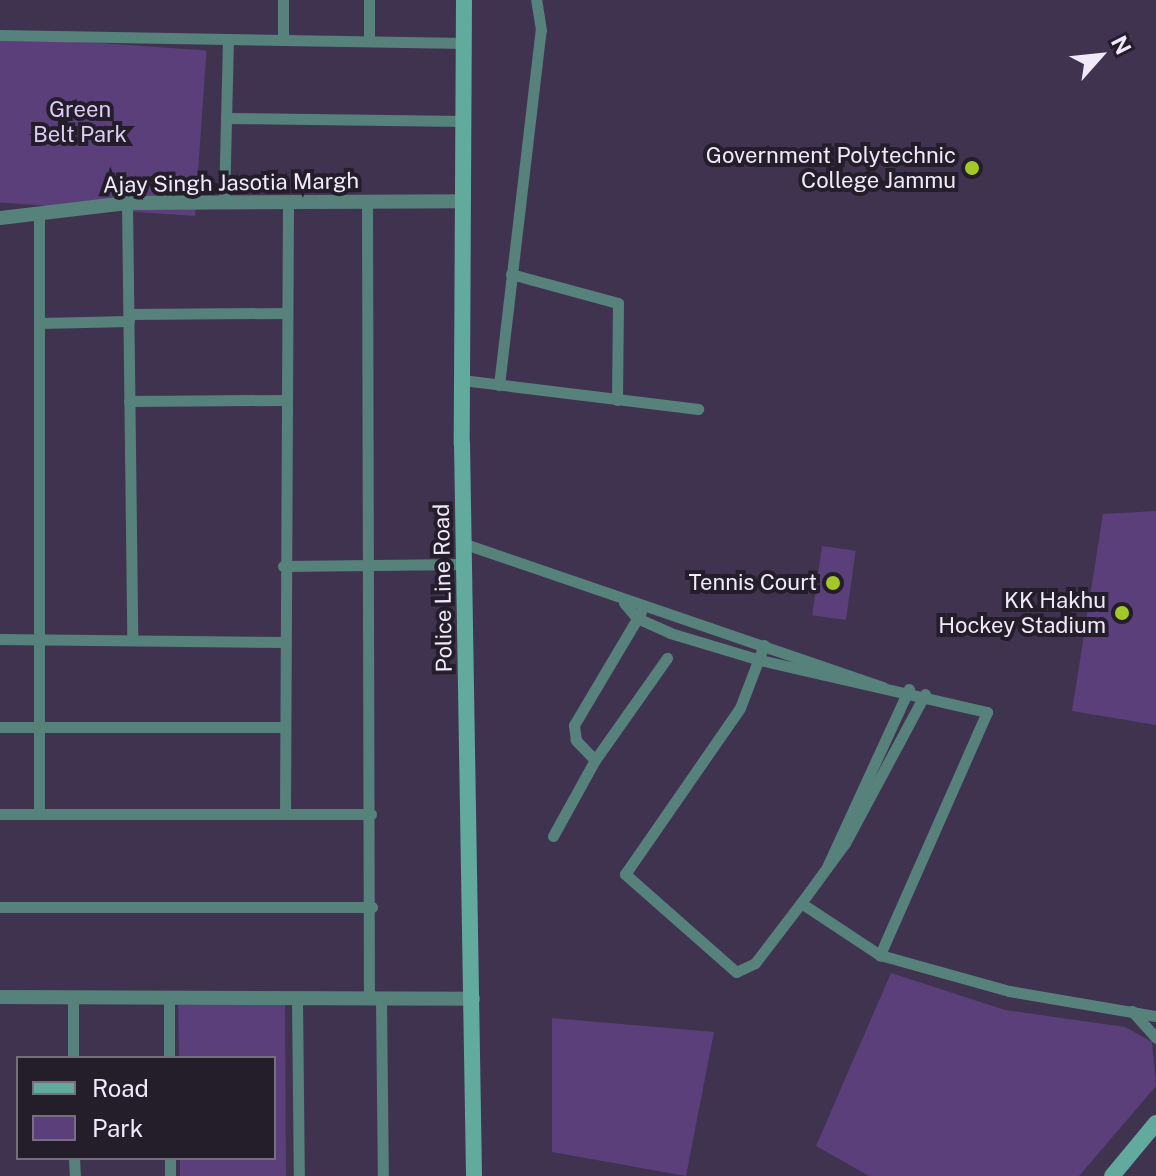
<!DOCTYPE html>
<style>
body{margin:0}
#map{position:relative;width:1156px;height:1176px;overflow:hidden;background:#403350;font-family:"Public Sans",sans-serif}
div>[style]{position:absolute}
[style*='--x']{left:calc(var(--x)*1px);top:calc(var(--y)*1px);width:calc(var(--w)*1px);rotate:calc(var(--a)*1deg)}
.green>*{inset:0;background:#5a3f7a;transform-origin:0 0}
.minor>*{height:11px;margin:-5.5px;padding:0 5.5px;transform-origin:5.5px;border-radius:5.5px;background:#57827b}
.tertiary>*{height:14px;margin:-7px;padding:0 7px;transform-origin:7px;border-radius:7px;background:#57827b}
.secondary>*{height:16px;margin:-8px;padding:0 8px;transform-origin:8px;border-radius:8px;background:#62a99e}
.dots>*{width:22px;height:22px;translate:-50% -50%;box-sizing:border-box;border:4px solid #241e2b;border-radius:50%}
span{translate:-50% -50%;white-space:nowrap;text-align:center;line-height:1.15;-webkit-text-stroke:8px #241e2b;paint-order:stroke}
.park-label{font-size:22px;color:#ddcdf4}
.poi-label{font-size:22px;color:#f0e9fc}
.right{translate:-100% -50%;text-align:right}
.street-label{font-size:22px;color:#f0e9fc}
.legend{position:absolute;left:16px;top:1056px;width:260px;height:104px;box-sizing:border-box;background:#241e2b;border:2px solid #766f7f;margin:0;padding:10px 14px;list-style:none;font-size:24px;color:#f0e9fc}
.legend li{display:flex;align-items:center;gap:16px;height:40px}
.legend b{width:40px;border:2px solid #766f7f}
.north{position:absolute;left:1060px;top:16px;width:80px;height:80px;-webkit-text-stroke:6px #241e2b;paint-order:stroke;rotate:63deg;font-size:22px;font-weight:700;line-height:32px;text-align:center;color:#f0e9fc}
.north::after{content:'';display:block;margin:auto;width:28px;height:36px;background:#f0e9fc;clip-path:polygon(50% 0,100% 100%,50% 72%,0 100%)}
</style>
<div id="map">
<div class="green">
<i style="left:0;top:36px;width:207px;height:166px;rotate:4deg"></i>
<i style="clip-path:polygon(1156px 511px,1156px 725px,1072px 711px,1103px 514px)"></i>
<i style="left:822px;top:546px;width:34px;height:70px;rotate:8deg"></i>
<i style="clip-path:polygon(891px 973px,1005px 1010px,1125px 1027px,1152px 1042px,1156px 1086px,1079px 1176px,869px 1176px,816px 1146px)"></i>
<i style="clip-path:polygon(178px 997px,285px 999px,286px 1176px,180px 1176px,180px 1158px,274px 1158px,274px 1058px,179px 1058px)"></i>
<i style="clip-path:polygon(552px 1018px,714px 1032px,686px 1176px,552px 1152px)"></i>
</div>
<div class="minor">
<i style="--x:0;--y:35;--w:465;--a:1"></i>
<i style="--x:283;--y:40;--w:40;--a:-90"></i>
<i style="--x:369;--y:41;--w:41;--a:-90"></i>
<i style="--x:226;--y:118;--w:238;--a:0.7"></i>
<i style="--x:367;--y:202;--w:797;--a:89.86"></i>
<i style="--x:127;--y:203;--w:437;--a:89.3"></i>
<i style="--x:224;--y:203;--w:164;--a:-88.6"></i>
<i style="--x:511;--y:274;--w:111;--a:15.2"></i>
<i style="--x:618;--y:303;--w:97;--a:90.6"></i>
<i style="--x:129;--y:314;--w:158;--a:-0.4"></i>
<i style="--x:40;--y:323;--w:89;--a:-1.3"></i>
<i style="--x:462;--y:380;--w:238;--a:7"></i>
<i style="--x:499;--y:385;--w:357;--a:-83.3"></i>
<i style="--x:541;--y:30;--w:30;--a:-99"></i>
<i style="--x:129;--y:401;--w:157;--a:-0.4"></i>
<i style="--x:465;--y:544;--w:442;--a:18.9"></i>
<i style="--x:283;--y:566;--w:182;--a:-0.6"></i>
<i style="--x:624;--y:603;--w:20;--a:49"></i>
<i style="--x:637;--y:618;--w:36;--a:24"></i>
<i style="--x:670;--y:633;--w:94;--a:16.7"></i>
<i style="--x:760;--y:660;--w:233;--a:12.9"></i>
<i style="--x:987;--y:712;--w:266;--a:113.8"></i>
<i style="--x:0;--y:639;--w:285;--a:0.6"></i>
<i style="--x:764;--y:645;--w:67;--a:110.9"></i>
<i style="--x:740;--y:708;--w:202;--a:124.7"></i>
<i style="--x:625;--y:874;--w:148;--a:41.4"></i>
<i style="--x:736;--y:972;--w:21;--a:-25"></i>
<i style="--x:755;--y:963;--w:76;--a:-52.5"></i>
<i style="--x:925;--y:694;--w:169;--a:118.2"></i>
<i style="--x:845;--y:843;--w:74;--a:126.3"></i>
<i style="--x:801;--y:903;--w:95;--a:33.4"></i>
<i style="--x:880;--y:955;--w:134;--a:15.6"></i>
<i style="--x:1009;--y:991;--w:149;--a:9.7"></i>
<i style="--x:0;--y:727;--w:284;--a:0"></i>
<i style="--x:595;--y:760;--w:28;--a:-134"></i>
<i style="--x:576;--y:740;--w:15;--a:-98"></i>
<i style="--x:574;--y:725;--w:131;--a:-59.3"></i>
<i style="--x:0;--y:814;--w:371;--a:0"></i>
<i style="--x:39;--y:814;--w:600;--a:-90"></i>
<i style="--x:285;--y:814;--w:612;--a:-89.72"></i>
<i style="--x:553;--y:836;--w:87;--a:-61.1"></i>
<i style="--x:595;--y:760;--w:125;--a:-54.8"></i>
<i style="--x:827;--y:867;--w:196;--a:-65.3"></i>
<i style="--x:0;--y:907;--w:372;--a:0"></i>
<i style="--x:73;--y:999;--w:59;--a:90"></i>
<i style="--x:169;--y:999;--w:59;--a:90"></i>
<i style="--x:297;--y:999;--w:177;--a:89.4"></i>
<i style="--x:381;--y:999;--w:177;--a:89.4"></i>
<i style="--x:1132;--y:1011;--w:36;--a:48"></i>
<i style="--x:74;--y:1158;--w:18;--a:87"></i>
<i style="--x:170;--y:1158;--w:18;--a:90"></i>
</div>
<div class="tertiary">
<i style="--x:0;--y:218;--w:128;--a:-6.7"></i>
<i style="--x:127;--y:203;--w:337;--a:-0.3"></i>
<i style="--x:0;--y:997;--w:473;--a:0.2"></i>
</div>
<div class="secondary">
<i style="--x:464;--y:0;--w:444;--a:90.3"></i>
<i style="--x:462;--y:444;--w:732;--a:89.06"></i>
<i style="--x:1112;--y:1176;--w:69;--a:-50.3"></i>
</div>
<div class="dots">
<i style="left:972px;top:168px;background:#a2c929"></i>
<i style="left:833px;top:583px;background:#a2c929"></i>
<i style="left:1122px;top:613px;background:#a2c929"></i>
</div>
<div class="park-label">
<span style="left:80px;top:122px">Green<br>Belt Park</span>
</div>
<div class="poi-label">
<span class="right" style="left:956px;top:168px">Government Polytechnic<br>College Jammu</span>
<span class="right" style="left:817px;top:583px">Tennis Court</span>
<span class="right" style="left:1106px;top:613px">KK Hakhu<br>Hockey Stadium</span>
</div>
<div class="street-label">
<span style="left:231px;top:183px;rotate:-1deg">Ajay Singh Jasotia Margh</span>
<span style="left:443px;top:588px;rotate:-91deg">Police Line Road</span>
</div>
<ul class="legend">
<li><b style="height:10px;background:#62a99e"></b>Road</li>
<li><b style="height:22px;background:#5a3f7a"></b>Park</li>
</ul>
<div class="north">N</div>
</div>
